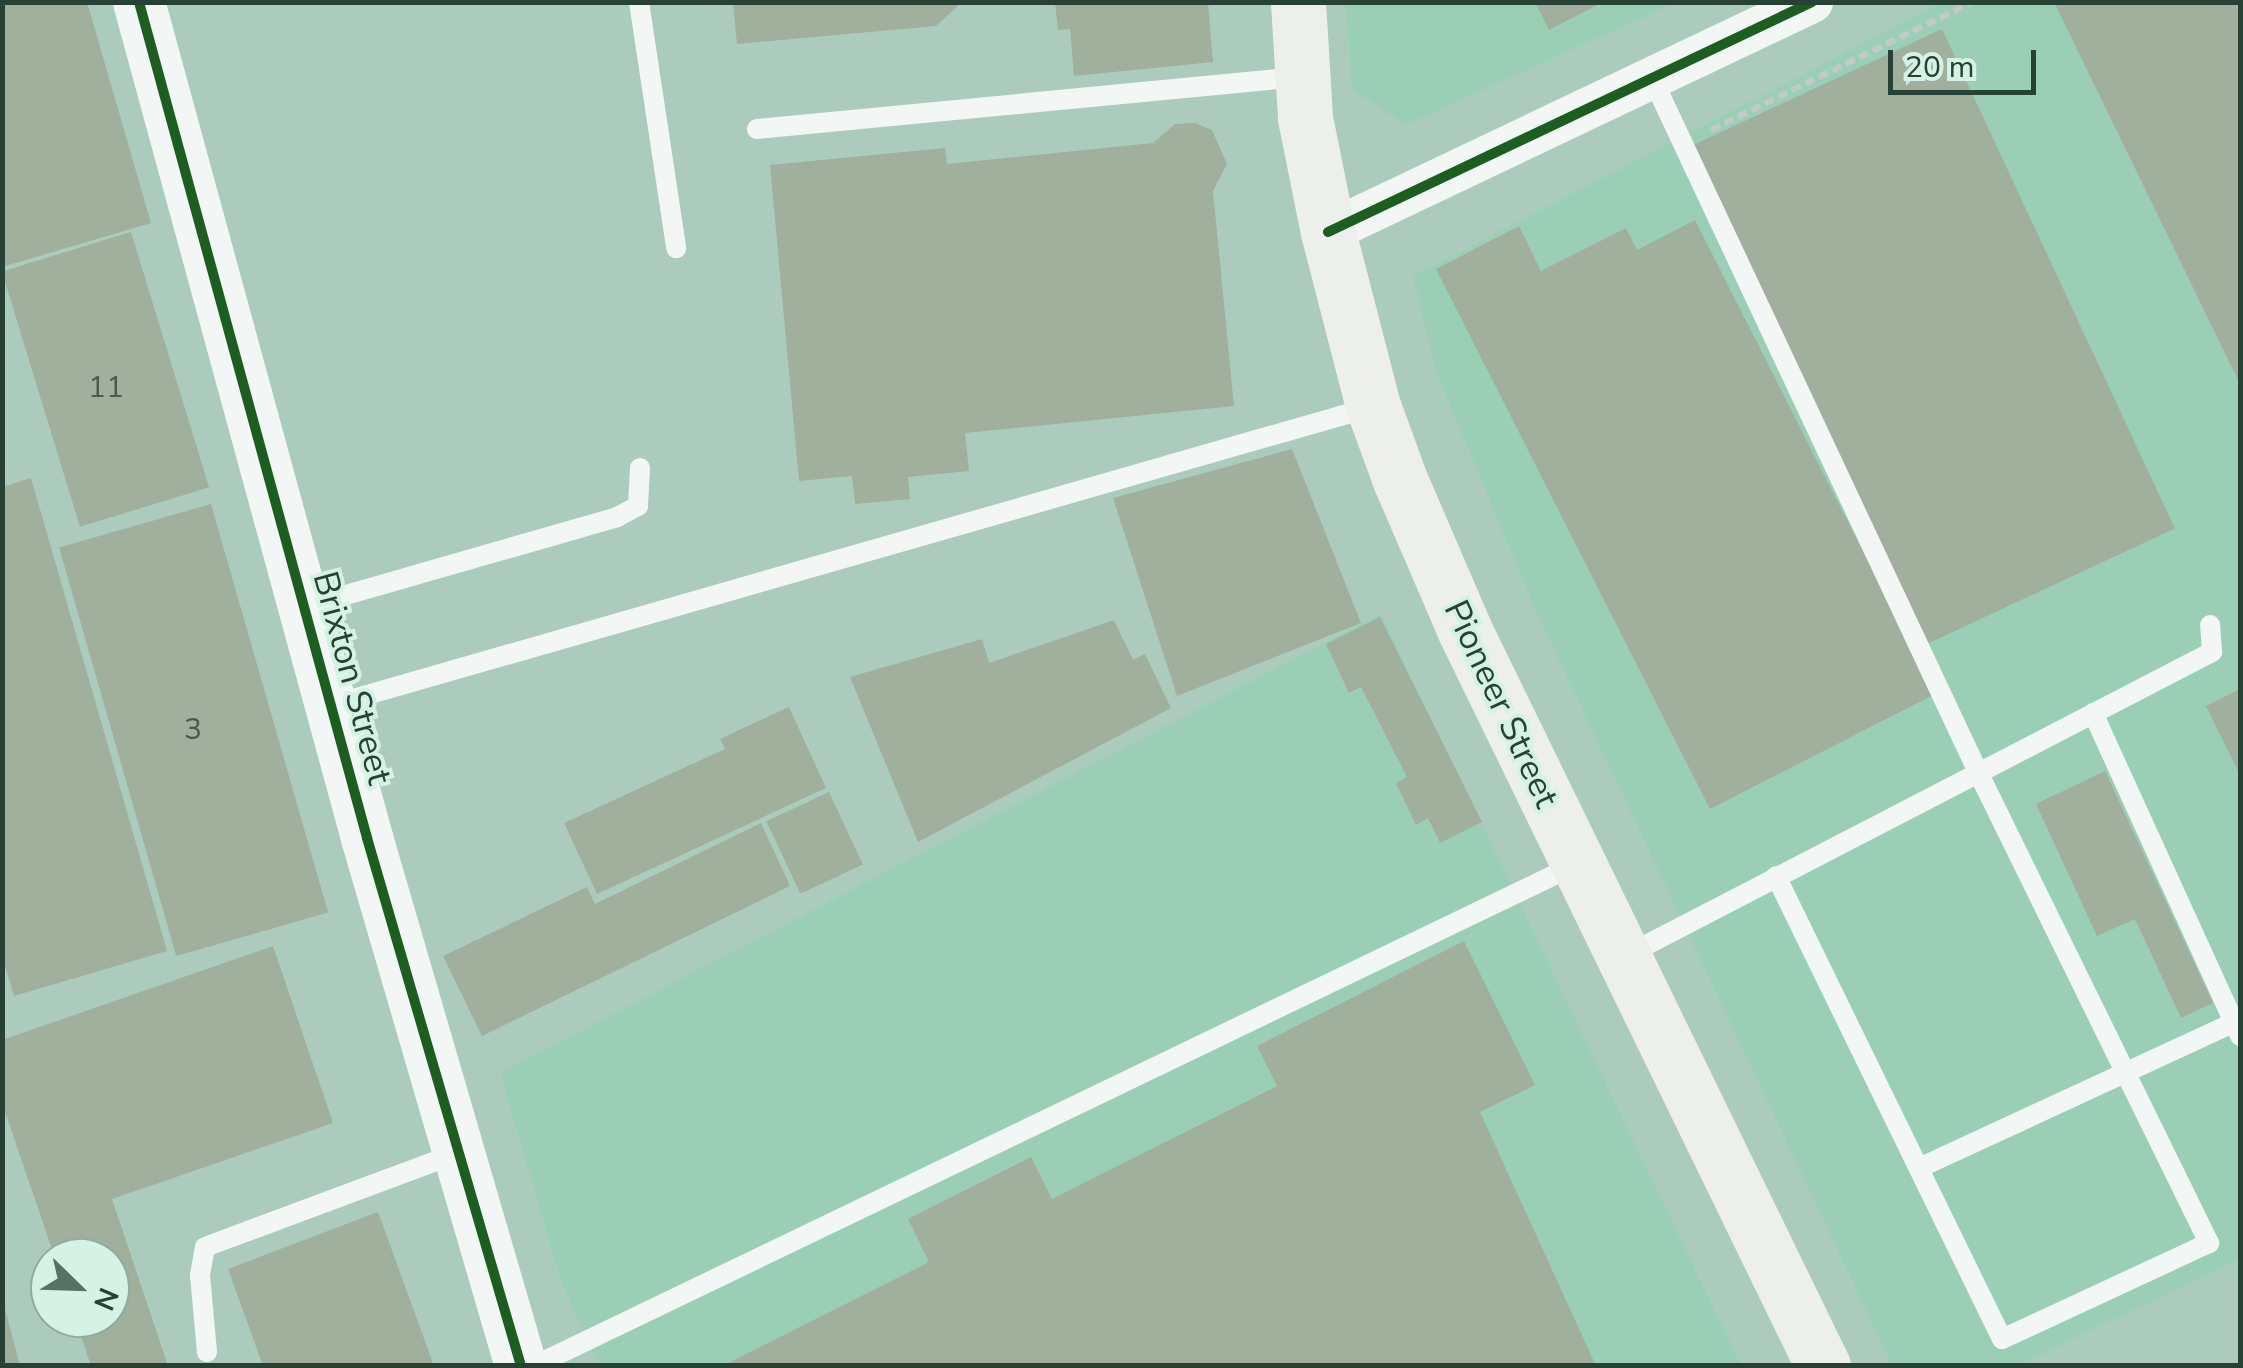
<!DOCTYPE html>
<style>
body{margin:0}
#map{position:relative;width:2243px;height:1368px;overflow:hidden;background:#abccbc;font-family:"Nunito Sans",sans-serif}
div>[style]{position:absolute}
[style*='--x']{left:calc(var(--x)*1px);top:calc(var(--y)*1px);width:calc(var(--w)*1px);rotate:calc(var(--a)*1deg)}
.built>*{inset:0;background:#9acfb6}
.building>*{inset:0;background:#a1af9d;transform-origin:0 0}
.path>*{height:6px;margin-top:-3px;transform-origin:0;background:repeating-linear-gradient(90deg,#c1cac6 0 10px,transparent 0 15px)}
.service>*{height:20px;margin:-10px;padding:0 10px;transform-origin:10px;border-radius:10px;background:#f2f7f5}
.minor>*{height:42px;margin:-21px;padding:0 21px;transform-origin:21px;border-radius:21px;background:#f2f7f5}
.tertiary>*{height:52px;margin:-26px;padding:0 26px;transform-origin:26px;border-radius:26px;background:#f2f7f5}
.secondary>*{height:55px;margin:-27.5px;padding:0 27.5px;transform-origin:27.5px;border-radius:27.5px;background:#edefeb}
.cycleway>*{height:10px;margin:-5px;padding:0 5px;transform-origin:5px;border-radius:5px;background:#1b5e20}
span{translate:-50% -50%;white-space:nowrap;text-align:center;line-height:1.15;-webkit-text-stroke:8px #d5f3e4;paint-order:stroke}
.number-label{font-size:30px;color:#465c4f}
.number-label span{-webkit-text-stroke-width:0}
.street-label{font-size:35px;color:#284135}
.frame{position:absolute;inset:0;border:5px solid #284135;pointer-events:none}
.north{position:absolute;left:30px;top:1238px;width:100px;height:100px;box-sizing:border-box;background:#d5f3e4;border:2px solid #90ac9e;border-radius:50%;rotate:113deg;font-size:28px;font-weight:700;line-height:40px;text-align:center;color:#284135}
.north::after{content:'';display:block;margin:auto;width:35px;height:45px;background:#567264;clip-path:polygon(50% 0,100% 100%,50% 72%,0 100%)}
.scale{position:absolute;left:1888px;top:50px;width:148px;height:45px;box-sizing:border-box;border:5px solid #284135;border-top:0;padding-left:12px;font-size:30px;line-height:35px;white-space:nowrap;color:#284135;-webkit-text-stroke:8px #d5f3e4;paint-order:stroke}
</style>
<div id="map">
<div class="built">
<i style="clip-path:polygon(1346px 3px,1675px 3px,1406px 125px,1352px 89px)"></i>
<i style="clip-path:polygon(1941px 3px,2240px 3px,2240px 1259px,2019px 1365px,1892px 1365px,1536px 611px,1437px 374px,1413px 276px)"></i>
<i style="clip-path:polygon(1381px 614px,1741px 1365px,599px 1365px,561px 1281px,500px 1073px)"></i>
</div>
<div class="building">
<i style="clip-path:polygon(2px 2px,87px 2px,151px 223px,2px 267px)"></i>
<i style="clip-path:polygon(733px 2px,962px 2px,936px 26px,737px 44px)"></i>
<i style="clip-path:polygon(1055px 2px,1208px 2px,1213px 62px,1074px 76px,1070px 29px,1058px 30px)"></i>
<i style="clip-path:polygon(1535px 2px,1603px 2px,1549px 30px)"></i>
<i style="clip-path:polygon(2054px 2px,2240px 2px,2240px 384px)"></i>
<i style="left:1942px;top:29px;width:551px;height:280px;rotate:65deg"></i>
<i style="clip-path:polygon(1195px 123px,1212px 130px,1227px 164px,1213px 191px,1234px 406px,965px 433px,969px 471px,908px 477px,910px 499px,855px 504px,852px 476px,799px 481px,770px 165px,945px 148px,947px 164px,1153px 143px,1175px 124px)"></i>
<i style="clip-path:polygon(1695px 220px,1935px 694px,1710px 809px,1436px 269px,1519px 226px,1541px 271px,1626px 228px,1637px 250px)"></i>
<i style="left:131px;top:232px;width:267px;height:135px;rotate:73deg"></i>
<i style="clip-path:polygon(1292px 449px,1361px 623px,1177px 696px,1113px 498px)"></i>
<i style="clip-path:polygon(31px 478px,167px 951px,14px 996px,2px 955px,2px 487px)"></i>
<i style="left:211px;top:504px;width:425px;height:158px;rotate:74deg"></i>
<i style="clip-path:polygon(1380px 617px,1482px 822px,1440px 843px,1428px 818px,1416px 825px,1396px 783px,1407px 777px,1361px 687px,1349px 693px,1326px 644px)"></i>
<i style="clip-path:polygon(1114px 620px,1133px 660px,1145px 654px,1171px 708px,918px 842px,850px 677px,982px 639px,989px 663px)"></i>
<i style="clip-path:polygon(2240px 689px,2240px 775px,2206px 706px)"></i>
<i style="clip-path:polygon(789px 707px,826px 788px,597px 894px,564px 823px,725px 749px,720px 739px)"></i>
<i style="clip-path:polygon(2105px 771px,2213px 1003px,2181px 1018px,2135px 919px,2097px 936px,2036px 804px)"></i>
<i style="left:829px;top:792px;width:80px;height:69px;rotate:65deg"></i>
<i style="clip-path:polygon(761px 823px,790px 886px,482px 1036px,443px 956px,587px 887px,595px 904px)"></i>
<i style="clip-path:polygon(1464px 941px,1535px 1085px,1480px 1112px,1596px 1366px,722px 1366px,929px 1262px,908px 1219px,1031px 1157px,1052px 1199px,1277px 1086px,1257px 1046px)"></i>
<i style="clip-path:polygon(273px 946px,333px 1123px,112px 1199px,168px 1366px,91px 1366px,75px 1318px,110px 1318px,110px 1258px,55px 1258px,2px 1103px,2px 1040px)"></i>
<i style="clip-path:polygon(378px 1212px,434px 1366px,263px 1366px,228px 1269px)"></i>
<i style="clip-path:polygon(4px 1305px,20px 1366px,2px 1366px)"></i>
</div>
<div class="path">
<i style="--x:1711;--y:130;--w:291;--a:-26.1"></i>
</div>
<div class="service">
<i style="--x:639;--y:2;--w:249;--a:81.4"></i>
<i style="--x:1654;--y:82;--w:762;--a:64.85"></i>
<i style="--x:1978;--y:772;--w:525;--a:63.87"></i>
<i style="--x:2209;--y:1243;--w:228;--a:155.1"></i>
<i style="--x:2002;--y:1339;--w:515;--a:-116.02"></i>
<i style="--x:757;--y:129;--w:544;--a:-5.48"></i>
<i style="--x:304;--y:607;--w:326;--a:-16"></i>
<i style="--x:617;--y:517;--w:24;--a:-28"></i>
<i style="--x:638;--y:506;--w:38;--a:-87"></i>
<i style="--x:332;--y:705;--w:1081;--a:-16"></i>
<i style="--x:2093;--y:713;--w:355;--a:65.5"></i>
<i style="--x:1627;--y:955;--w:659;--a:-27.38"></i>
<i style="--x:2212;--y:652;--w:27;--a:-94"></i>
<i style="--x:1919;--y:1168;--w:353;--a:-24.8"></i>
<i style="--x:207;--y:1352;--w:77;--a:-95.2"></i>
<i style="--x:200;--y:1275;--w:28;--a:-80"></i>
<i style="--x:205;--y:1247;--w:272;--a:-20.4"></i>
<i style="--x:534;--y:1366;--w:1155;--a:-25.7"></i>
</div>
<div class="minor">
<i style="--x:1328;--y:232;--w:536;--a:-25.42"></i>
</div>
<div class="tertiary">
<i style="--x:139;--y:2;--w:867;--a:74.74"></i>
<i style="--x:367;--y:838;--w:550;--a:73.74"></i>
</div>
<div class="secondary">
<i style="--x:1298;--y:2;--w:116;--a:86.5"></i>
<i style="--x:1305;--y:118;--w:116;--a:78.6"></i>
<i style="--x:1328;--y:232;--w:180;--a:75.5"></i>
<i style="--x:1373;--y:406;--w:79;--a:70"></i>
<i style="--x:1400;--y:480;--w:164;--a:66.7"></i>
<i style="--x:1465;--y:631;--w:818;--a:64.03"></i>
</div>
<div class="cycleway">
<i style="--x:139;--y:2;--w:867;--a:74.74"></i>
<i style="--x:367;--y:838;--w:550;--a:73.74"></i>
<i style="--x:1328;--y:232;--w:536;--a:-25.42"></i>
</div>
<div class="number-label">
<span style="left:106px;top:388px">11</span>
<span style="left:193px;top:730px">3</span>
</div>
<div class="street-label">
<span style="left:352px;top:678px;rotate:75deg">Brixton Street</span>
<span style="left:1501px;top:704px;rotate:65deg">Pioneer Street</span>
</div>
<div class="frame"></div>
<div class="north">N</div>
<div class="scale">20 m</div>
</div>
